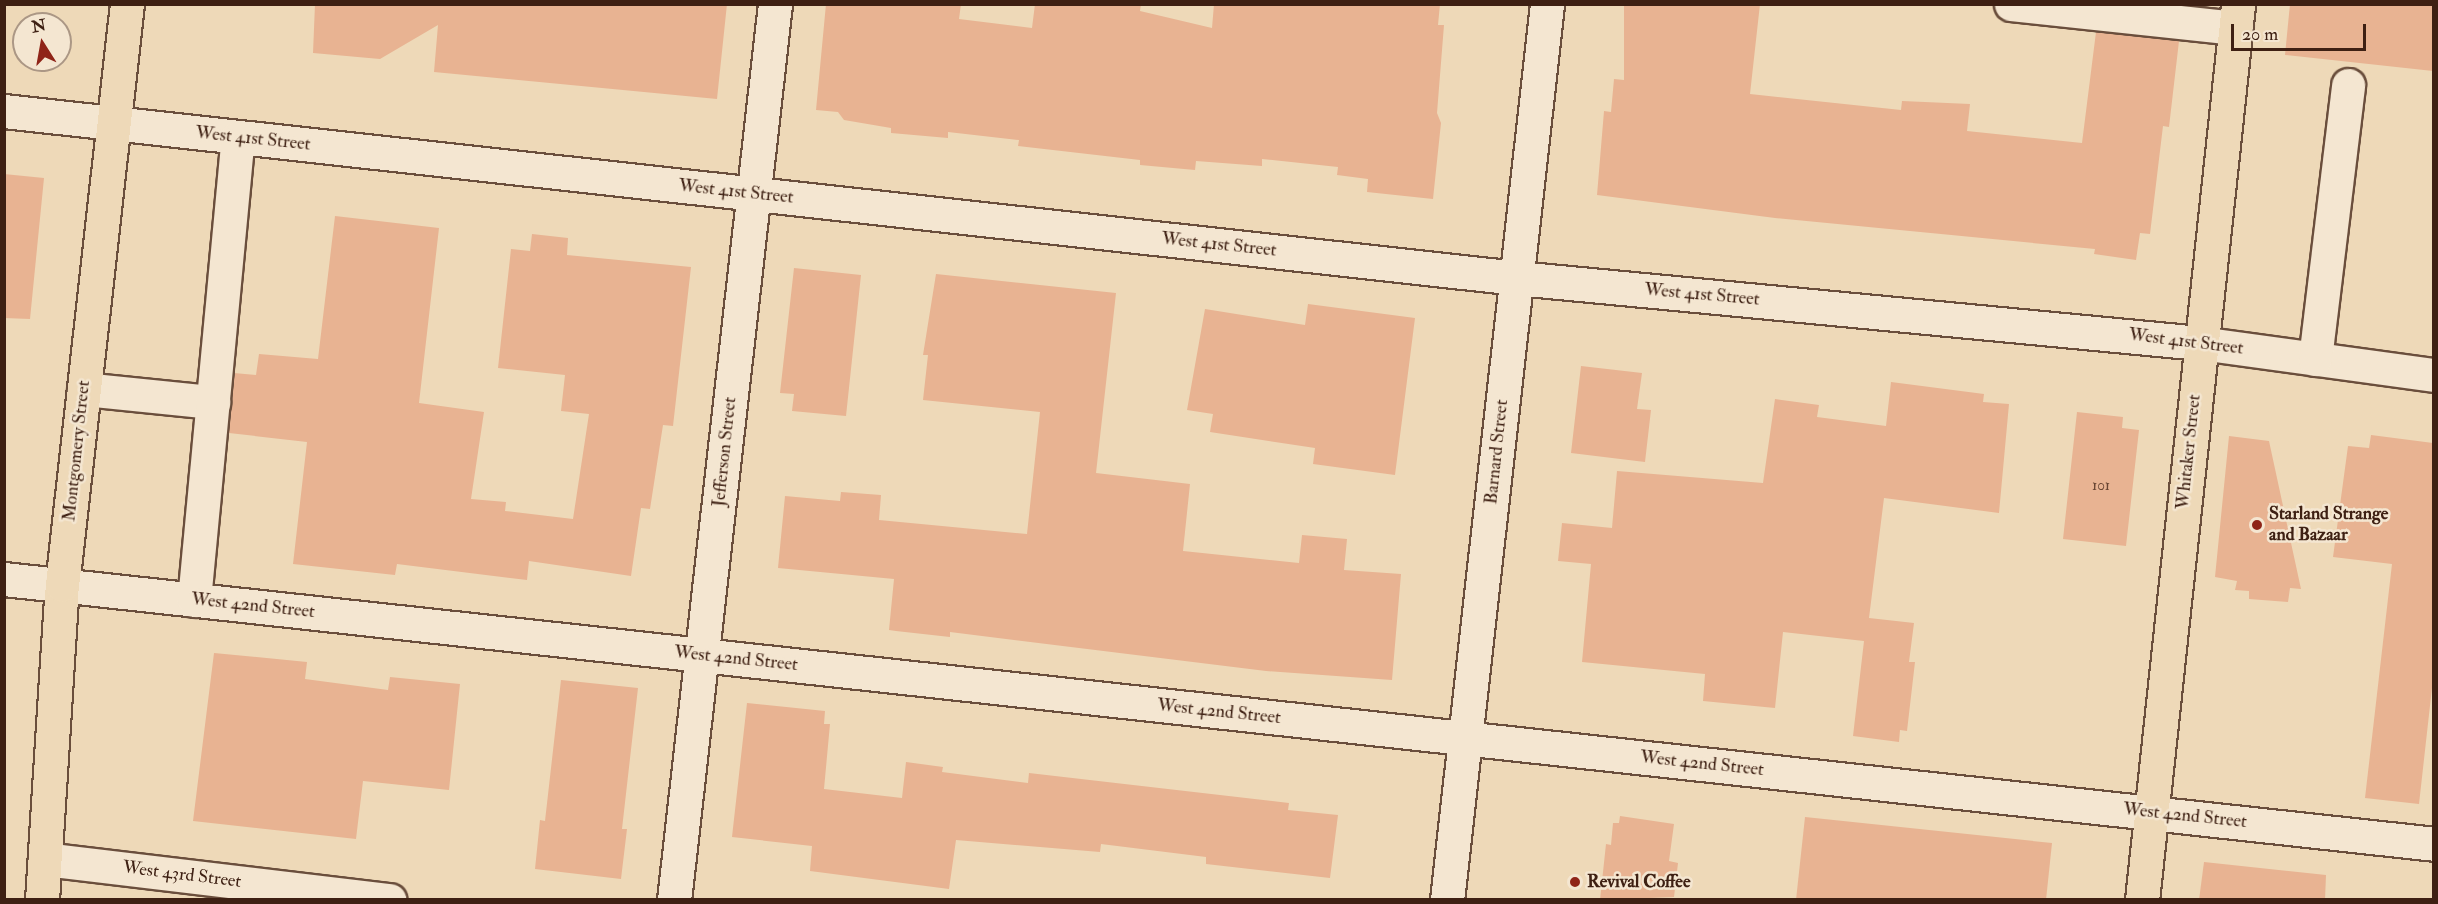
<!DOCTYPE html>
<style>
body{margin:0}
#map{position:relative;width:2438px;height:904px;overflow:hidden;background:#eed9b8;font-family:"IM FELL Double Pica",serif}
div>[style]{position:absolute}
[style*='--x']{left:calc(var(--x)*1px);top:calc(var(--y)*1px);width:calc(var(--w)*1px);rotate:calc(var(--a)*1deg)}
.building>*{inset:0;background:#e8b392}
.roads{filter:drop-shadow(2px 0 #6a4e3c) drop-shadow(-2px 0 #6a4e3c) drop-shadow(0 2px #6a4e3c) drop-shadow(0 -2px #6a4e3c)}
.minor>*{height:33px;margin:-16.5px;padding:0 16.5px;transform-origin:16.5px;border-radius:16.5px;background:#f4e6d1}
.major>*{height:33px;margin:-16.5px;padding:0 16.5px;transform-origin:16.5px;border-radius:16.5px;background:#eed9b8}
.dots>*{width:16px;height:16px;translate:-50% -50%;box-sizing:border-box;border:3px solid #f4e6d1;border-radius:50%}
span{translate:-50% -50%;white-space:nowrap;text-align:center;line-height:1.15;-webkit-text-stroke:5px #f4e6d1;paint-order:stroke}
.number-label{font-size:15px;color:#684533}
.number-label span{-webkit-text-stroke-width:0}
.street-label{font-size:18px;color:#3e2013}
.poi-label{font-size:18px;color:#3e2013;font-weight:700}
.left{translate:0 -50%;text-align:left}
.frame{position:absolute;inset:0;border:6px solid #3e2013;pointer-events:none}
.north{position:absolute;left:12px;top:12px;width:60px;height:60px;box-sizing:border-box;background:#f4e6d1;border:2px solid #ab9785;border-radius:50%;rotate:349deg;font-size:16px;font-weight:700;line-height:24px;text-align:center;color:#3e2013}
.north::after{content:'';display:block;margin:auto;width:21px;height:27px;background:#8f2418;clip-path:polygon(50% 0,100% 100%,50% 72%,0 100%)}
.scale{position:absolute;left:2231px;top:24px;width:135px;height:27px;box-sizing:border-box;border:3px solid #3e2013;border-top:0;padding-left:8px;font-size:18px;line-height:21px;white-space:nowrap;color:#3e2013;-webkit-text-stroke:4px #f4e6d1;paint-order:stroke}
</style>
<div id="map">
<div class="building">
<i style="clip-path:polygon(315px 4px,727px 4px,717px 99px,434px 72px,438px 25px,380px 59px,313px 53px)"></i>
<i style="clip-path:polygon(826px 4px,961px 4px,959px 19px,1032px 28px,1035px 4px,1141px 4px,1140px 11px,1212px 28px,1214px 4px,1440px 4px,1438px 25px,1444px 25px,1437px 113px,1441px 123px,1433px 199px,1367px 192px,1368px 179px,1337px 175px,1338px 167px,1262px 159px,1262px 166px,1196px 161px,1195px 170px,1140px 165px,1140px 160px,1018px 146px,1019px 140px,948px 132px,948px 138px,891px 133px,891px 128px,844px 120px,838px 112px,816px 110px)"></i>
<i style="clip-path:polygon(1624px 4px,1760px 4px,1750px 94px,1901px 110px,1902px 101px,1970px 104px,1967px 131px,2082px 143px,2096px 32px,2179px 41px,2169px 127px,2163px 126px,2150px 234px,2140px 233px,2136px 260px,2094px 254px,2095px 249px,1775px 218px,1597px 195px,1604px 111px,1611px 112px,1614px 79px,1624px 80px)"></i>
<i style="clip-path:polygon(2290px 4px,2433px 4px,2433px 71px,2285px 55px)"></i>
<i style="clip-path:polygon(4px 174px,44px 178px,30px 319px,4px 318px)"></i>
<i style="clip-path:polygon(335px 216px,439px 228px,419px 403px,484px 412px,471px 499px,506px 502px,505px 511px,573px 519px,589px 414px,561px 411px,565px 375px,498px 368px,511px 249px,530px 251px,532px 234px,568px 238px,567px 255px,691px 267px,673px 426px,663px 425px,650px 509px,641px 508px,631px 576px,529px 561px,527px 580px,397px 564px,395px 575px,293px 564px,307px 442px,229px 433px,234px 373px,256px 375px,259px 354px,318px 359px)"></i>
<i style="clip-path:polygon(794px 268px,861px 275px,846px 416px,792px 411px,794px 394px,780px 393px)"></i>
<i style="clip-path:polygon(936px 274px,1116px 293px,1096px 473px,1190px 484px,1183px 551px,1299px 563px,1302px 535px,1347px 539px,1344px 570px,1401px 574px,1392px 680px,1266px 671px,950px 632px,950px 637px,896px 631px,889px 630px,894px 579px,778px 568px,785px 496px,840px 501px,841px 492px,881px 495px,879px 520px,1027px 534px,1040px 412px,923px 400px,928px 355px,923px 355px)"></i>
<i style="clip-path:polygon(1308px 304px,1415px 318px,1395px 475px,1313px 464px,1315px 448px,1210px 432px,1213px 414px,1187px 410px,1205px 309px,1305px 325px)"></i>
<i style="clip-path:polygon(1581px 366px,1642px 373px,1637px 409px,1651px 410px,1645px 462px,1571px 453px)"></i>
<i style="clip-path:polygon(1891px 382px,1984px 394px,1983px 402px,2009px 404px,1999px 513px,1884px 498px,1869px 618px,1914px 623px,1909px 662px,1915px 662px,1907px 731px,1900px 730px,1899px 742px,1853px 736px,1864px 641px,1783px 632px,1775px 708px,1703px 701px,1705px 674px,1582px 662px,1591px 564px,1558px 561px,1562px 523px,1612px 528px,1617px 471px,1763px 483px,1775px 399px,1819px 405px,1817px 417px,1886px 426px)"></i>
<i style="clip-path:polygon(2077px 412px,2123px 417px,2122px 428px,2139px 430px,2126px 546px,2063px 539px)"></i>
<i style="clip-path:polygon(2371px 435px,2433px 443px,2433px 679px,2419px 804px,2365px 798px,2392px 564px,2333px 557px,2348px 446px,2369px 448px)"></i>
<i style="clip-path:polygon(2229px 436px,2269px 441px,2301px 589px,2290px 588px,2288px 602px,2249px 599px,2249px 591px,2235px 590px,2237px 581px,2215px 577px)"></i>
<i style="clip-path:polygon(214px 653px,307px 662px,305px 679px,388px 690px,390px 677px,460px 684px,449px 790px,363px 781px,356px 839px,193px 821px)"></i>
<i style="clip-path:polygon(561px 680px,638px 688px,622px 829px,627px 829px,621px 879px,535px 869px,540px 820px,545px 821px)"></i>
<i style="clip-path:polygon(747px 703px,825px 711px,824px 724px,830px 724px,824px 789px,902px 798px,906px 762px,943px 767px,942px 772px,1028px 783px,1029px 773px,1289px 803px,1288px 810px,1338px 815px,1330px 878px,1206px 864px,1206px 857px,1101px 844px,1100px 852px,956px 840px,949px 889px,810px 871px,812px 846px,732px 837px)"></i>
<i style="clip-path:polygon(1620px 816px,1674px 824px,1669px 861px,1678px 863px,1674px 897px,1600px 900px,1606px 844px,1611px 845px,1613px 823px,1619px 823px)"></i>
<i style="clip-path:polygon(1805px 817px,2052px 843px,2046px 900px,1796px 900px)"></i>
<i style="clip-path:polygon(2204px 862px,2326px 875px,2325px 900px,2199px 900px)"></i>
</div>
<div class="roads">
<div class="minor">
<i style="--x:2011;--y:4;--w:226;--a:6.1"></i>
<i style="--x:4;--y:111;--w:1522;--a:6.3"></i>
<i style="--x:1517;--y:278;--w:686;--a:5.44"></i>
<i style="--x:2200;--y:343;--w:236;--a:7.8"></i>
<i style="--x:2315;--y:359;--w:276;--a:-83.1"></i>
<i style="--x:84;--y:389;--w:130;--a:5.8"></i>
<i style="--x:4;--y:579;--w:2444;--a:6.22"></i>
<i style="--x:194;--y:600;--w:464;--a:-84.6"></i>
<i style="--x:45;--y:859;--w:347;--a:6.8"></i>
<i style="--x:674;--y:900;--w:902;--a:-83.57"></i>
<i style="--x:1447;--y:900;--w:902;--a:-83.63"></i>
</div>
<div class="major">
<i style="--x:42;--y:900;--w:316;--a:-86.4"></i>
<i style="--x:62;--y:585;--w:585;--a:-83.62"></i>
<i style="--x:2142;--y:900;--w:901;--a:-83.88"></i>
</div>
</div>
<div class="dots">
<i style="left:2257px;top:525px;background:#8f2418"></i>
<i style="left:1575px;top:882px;background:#8f2418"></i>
</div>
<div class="number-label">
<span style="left:2101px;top:486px">101</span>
</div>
<div class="street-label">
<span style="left:253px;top:139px;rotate:6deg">West 41st Street</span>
<span style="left:736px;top:192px;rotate:6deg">West 41st Street</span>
<span style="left:1219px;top:245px;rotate:6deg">West 41st Street</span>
<span style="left:1702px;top:295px;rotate:5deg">West 41st Street</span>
<span style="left:2186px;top:342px;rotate:7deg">West 41st Street</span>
<span style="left:77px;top:451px;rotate:-84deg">Montgomery Street</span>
<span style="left:725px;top:452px;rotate:-84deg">Jefferson Street</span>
<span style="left:1497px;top:452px;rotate:-84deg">Barnard Street</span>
<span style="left:2189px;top:452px;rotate:-84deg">Whitaker Street</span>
<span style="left:253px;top:606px;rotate:6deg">West 42nd Street</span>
<span style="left:736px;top:659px;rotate:6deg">West 42nd Street</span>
<span style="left:1219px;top:712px;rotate:6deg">West 42nd Street</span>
<span style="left:1702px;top:764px;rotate:6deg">West 42nd Street</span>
<span style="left:2185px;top:816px;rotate:6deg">West 42nd Street</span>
<span style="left:182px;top:875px;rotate:7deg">West 43rd Street</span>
</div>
<div class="poi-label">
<span class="left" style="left:2269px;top:525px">Starland Strange<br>and Bazaar</span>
<span class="left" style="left:1587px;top:882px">Revival Coffee</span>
</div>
<div class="frame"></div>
<div class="north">N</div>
<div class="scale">20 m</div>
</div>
